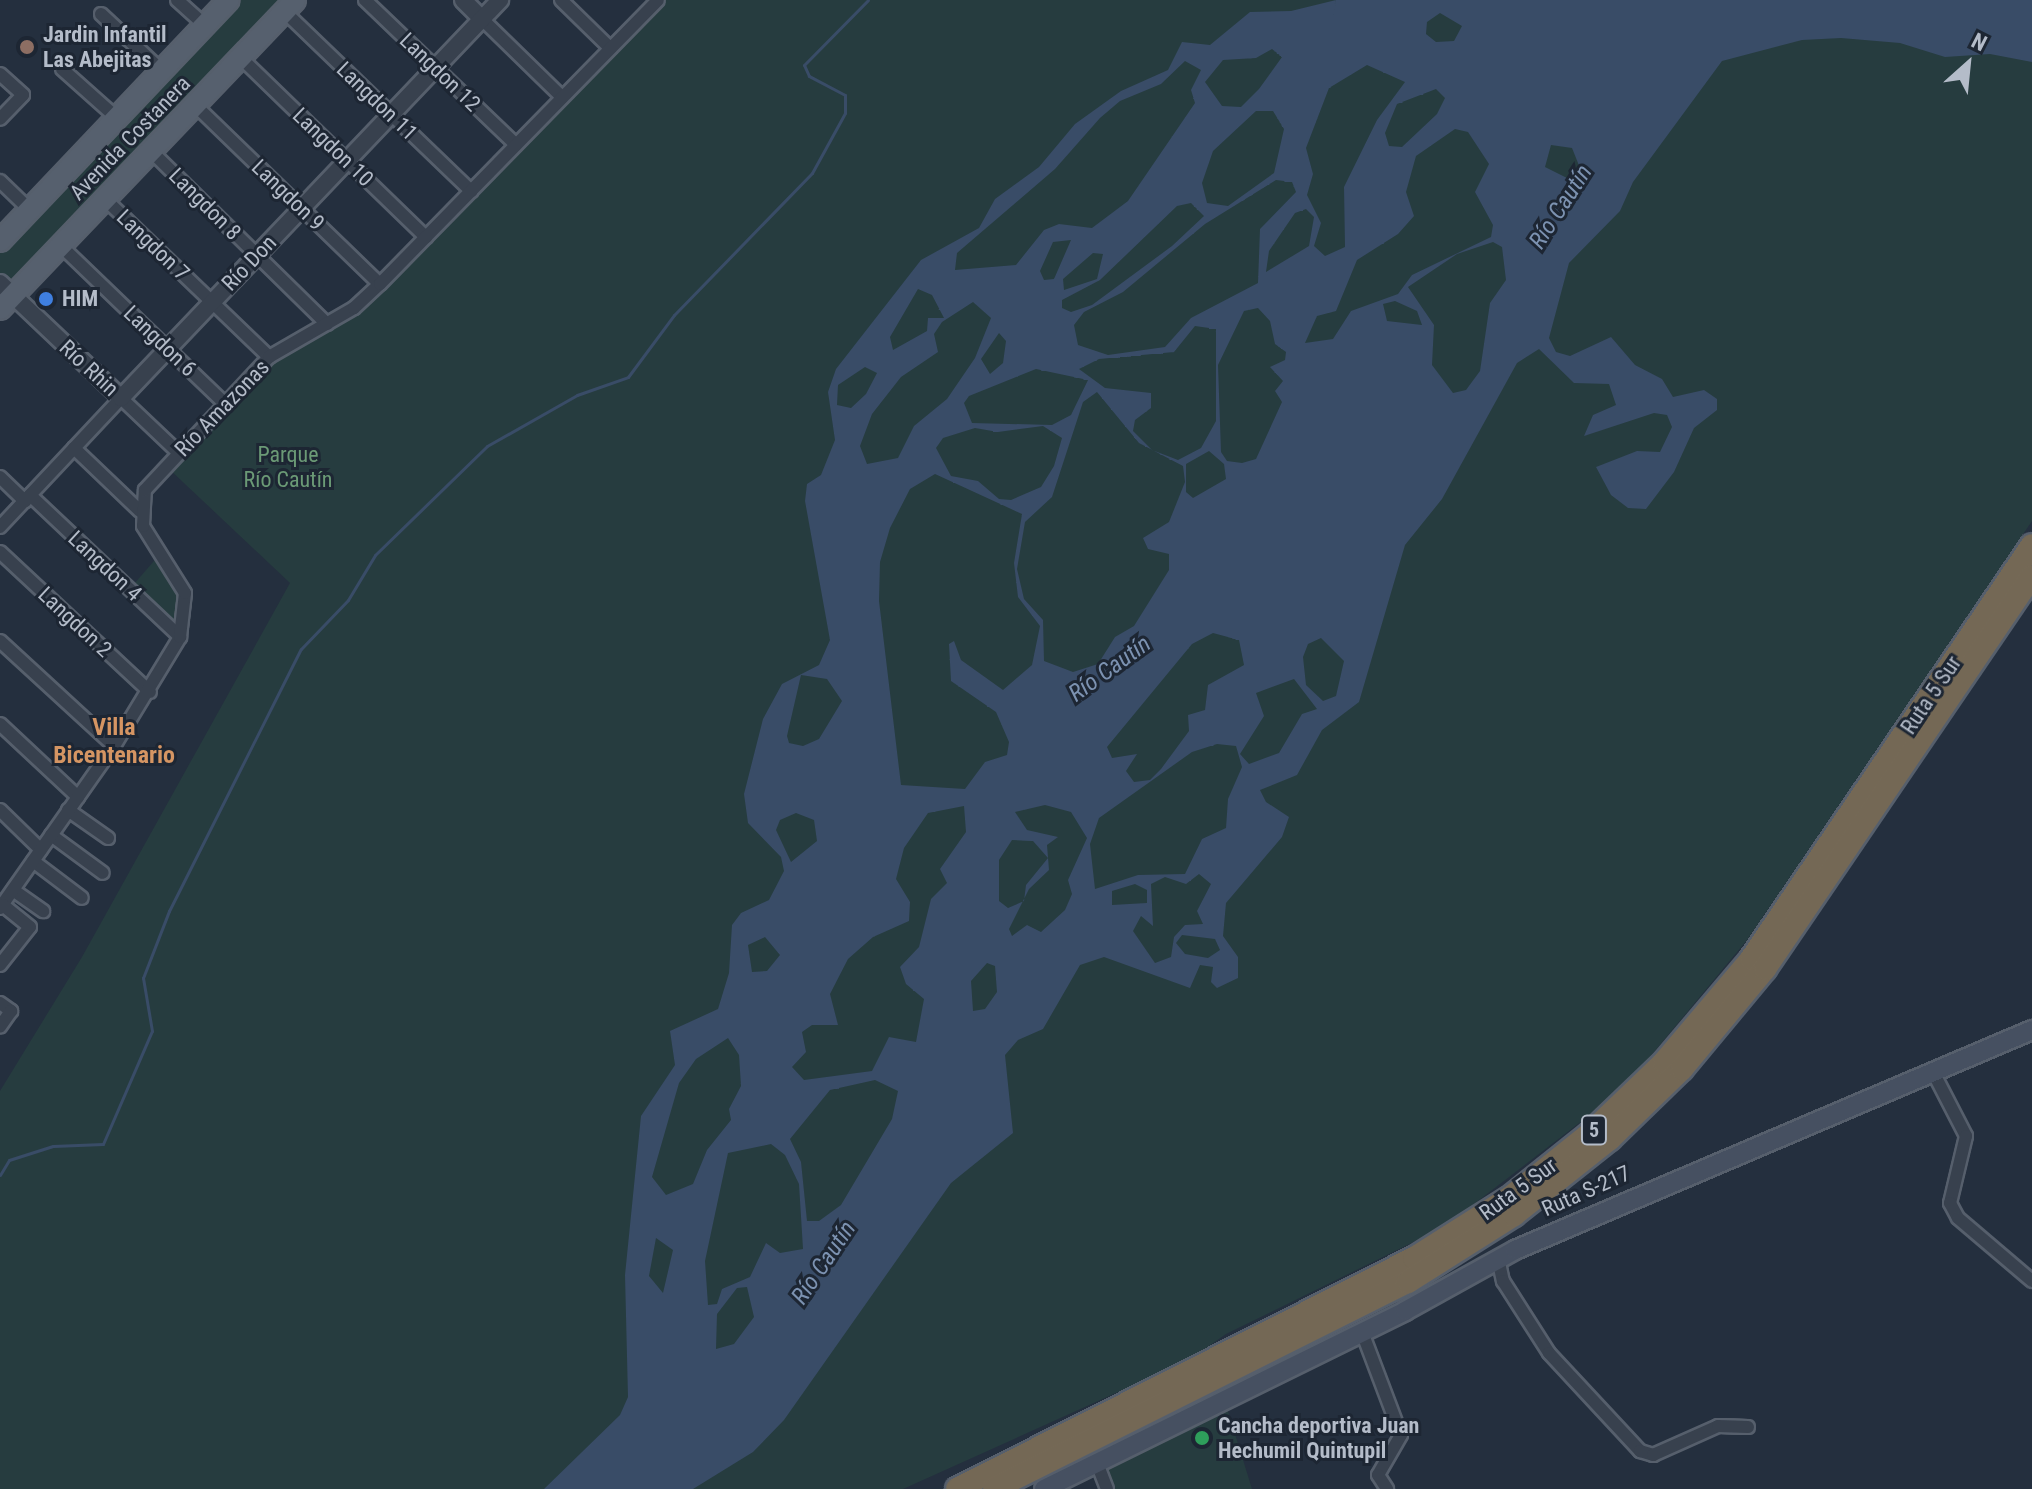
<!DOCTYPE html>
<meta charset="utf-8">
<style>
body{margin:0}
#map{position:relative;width:2032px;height:1489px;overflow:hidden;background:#242f3e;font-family:"Roboto Condensed",sans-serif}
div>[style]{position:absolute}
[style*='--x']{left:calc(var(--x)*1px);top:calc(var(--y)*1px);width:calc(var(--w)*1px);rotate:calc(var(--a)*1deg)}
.green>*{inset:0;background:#263c3f}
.water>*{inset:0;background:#394c67}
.stream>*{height:3px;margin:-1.5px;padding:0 1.5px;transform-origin:1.5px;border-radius:1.5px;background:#394c67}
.roads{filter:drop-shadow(2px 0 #565f6c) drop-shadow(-2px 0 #565f6c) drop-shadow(0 2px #565f6c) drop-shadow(0 -2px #565f6c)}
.minor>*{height:12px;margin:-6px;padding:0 6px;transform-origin:6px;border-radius:6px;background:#38414e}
.tertiary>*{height:16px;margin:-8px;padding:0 8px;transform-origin:8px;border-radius:8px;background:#38414e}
.secondary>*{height:18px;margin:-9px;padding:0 9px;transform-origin:9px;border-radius:9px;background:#465061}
.primary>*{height:20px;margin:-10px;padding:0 10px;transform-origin:10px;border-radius:10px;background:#56606e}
.motorway>*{height:22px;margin:-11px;padding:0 11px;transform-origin:11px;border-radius:11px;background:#746855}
.dots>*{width:22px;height:22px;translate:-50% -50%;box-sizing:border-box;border:4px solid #1d2633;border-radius:50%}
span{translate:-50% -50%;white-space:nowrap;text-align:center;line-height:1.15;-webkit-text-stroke:6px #1d2633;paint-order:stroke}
.shield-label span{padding:2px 6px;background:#1d2633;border:2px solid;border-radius:6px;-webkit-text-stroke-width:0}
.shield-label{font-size:20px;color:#b4bcc9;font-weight:700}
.poi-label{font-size:22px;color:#b4bcc9;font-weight:700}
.left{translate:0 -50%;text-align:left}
.street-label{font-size:22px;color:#b4bcc9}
.park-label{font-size:22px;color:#6b9a76}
.water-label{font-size:24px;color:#7c92b1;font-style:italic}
.neighbourhood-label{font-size:24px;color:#d59563;font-weight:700}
.north{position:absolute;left:1928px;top:24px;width:80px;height:80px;-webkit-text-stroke:6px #1d2633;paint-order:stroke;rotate:27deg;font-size:22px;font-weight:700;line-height:32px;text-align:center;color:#b4bcc9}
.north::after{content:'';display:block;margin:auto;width:28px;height:36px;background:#b4bcc9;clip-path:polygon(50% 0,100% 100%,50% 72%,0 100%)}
</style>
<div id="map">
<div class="green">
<i style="clip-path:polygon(234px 0,291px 0,0 306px,0 245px)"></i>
<i style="clip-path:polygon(663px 0,2032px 0,2032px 521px,1747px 940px,1644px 1064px,1587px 1117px,1444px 1227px,1226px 1334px,1189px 1360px,903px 1489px,0 1489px,0 1091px,82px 957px,290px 583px,168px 468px,272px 363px,358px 314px)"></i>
<i style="clip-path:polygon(160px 554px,181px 591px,179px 627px,134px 584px)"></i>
<i style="clip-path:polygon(1227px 1408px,1252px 1489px,1115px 1489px,1108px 1469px)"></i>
</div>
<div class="water">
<i style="clip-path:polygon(evenodd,1336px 0,2032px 0,2032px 62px,1990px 54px,1945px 57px,1900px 43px,1841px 38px,1802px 40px,1722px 61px,1633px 182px,1620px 211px,1569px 263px,1549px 338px,1556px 352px,1570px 356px,1611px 337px,1635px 365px,1662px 379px,1673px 397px,1704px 390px,1717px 399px,1717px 410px,1694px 428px,1674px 472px,1646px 509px,1628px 508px,1611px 495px,1596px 467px,1637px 451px,1660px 452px,1672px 427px,1667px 415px,1654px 413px,1584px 436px,1593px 415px,1616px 405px,1609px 384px,1574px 383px,1539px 349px,1517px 363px,1442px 499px,1405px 545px,1359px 702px,1322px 730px,1297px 775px,1260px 790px,1266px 802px,1289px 817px,1282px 837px,1226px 903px,1223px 936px,1238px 957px,1238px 978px,1217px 988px,1211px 982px,1213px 967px,1200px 965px,1190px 988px,1104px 957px,1080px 965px,1043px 1029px,1018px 1040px,1005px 1055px,1013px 1133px,951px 1183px,784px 1420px,753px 1452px,693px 1489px,544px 1489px,620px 1415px,628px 1397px,625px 1275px,641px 1116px,675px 1065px,670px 1031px,718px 1009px,729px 973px,732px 925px,741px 913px,769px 900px,784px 871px,781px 857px,748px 823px,744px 794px,763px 719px,782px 684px,819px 665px,830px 640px,805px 501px,807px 484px,821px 475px,835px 440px,828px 392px,836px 369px,921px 260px,979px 228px,995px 199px,1039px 167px,1075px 124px,1121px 91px,1168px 70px,1182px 42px,1210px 45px,1250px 12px,1291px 11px,1336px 0,1440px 13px,1462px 26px,1454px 41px,1436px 42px,1426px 34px,1427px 22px,1440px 13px,1336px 0,1272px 49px,1282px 57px,1259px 89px,1241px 107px,1222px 106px,1205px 82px,1223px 60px,1256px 58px,1272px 49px,1336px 0,1185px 61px,1201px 70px,1191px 90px,1195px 103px,1128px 201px,1092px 228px,1059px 224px,1044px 230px,1016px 265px,955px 270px,957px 253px,1055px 169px,1100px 118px,1120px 101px,1161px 84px,1185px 61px,1336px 0,1367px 65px,1405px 82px,1377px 120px,1344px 187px,1345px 247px,1325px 256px,1314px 246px,1321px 223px,1307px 195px,1313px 174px,1306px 148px,1329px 88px,1367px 65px,1336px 0,1436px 89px,1445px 98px,1437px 114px,1402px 147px,1389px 146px,1385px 133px,1397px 104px,1436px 89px,1336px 0,1256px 111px,1273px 111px,1284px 129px,1274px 173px,1228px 206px,1207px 203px,1202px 183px,1213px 151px,1256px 111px,1336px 0,1455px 129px,1468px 132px,1489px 164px,1475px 192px,1493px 225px,1491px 237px,1412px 275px,1398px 294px,1351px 311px,1333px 339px,1305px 343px,1317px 316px,1336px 311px,1357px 260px,1398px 234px,1414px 216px,1406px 192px,1416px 156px,1455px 129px,1336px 0,1551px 145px,1572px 148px,1580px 168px,1573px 181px,1545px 167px,1551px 145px,1336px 0,1276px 180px,1292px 182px,1296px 192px,1260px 229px,1258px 283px,1191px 318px,1165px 347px,1108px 355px,1078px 345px,1074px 325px,1084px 312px,1123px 292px,1205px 224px,1276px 180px,1336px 0,1191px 203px,1204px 216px,1172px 246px,1092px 305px,1071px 312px,1062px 308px,1062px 300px,1100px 280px,1177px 206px,1191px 203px,1336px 0,1306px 209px,1314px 217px,1309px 246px,1266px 272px,1269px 251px,1295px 213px,1306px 209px,1336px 0,1071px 240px,1054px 279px,1044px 280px,1040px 271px,1053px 242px,1071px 240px,1336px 0,1493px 242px,1502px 247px,1506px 280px,1490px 303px,1480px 371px,1466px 390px,1453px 393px,1432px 365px,1434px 325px,1408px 287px,1457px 254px,1493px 242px,1336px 0,1093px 253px,1103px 254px,1097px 279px,1064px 290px,1063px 279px,1093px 253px,1336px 0,918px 289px,932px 295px,944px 318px,928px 318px,927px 331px,893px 350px,890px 337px,918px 289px,1336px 0,1395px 301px,1417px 311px,1422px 325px,1387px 321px,1383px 304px,1395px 301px,1336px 0,973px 302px,991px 318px,975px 358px,947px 399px,914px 426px,898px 458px,867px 464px,860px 446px,872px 414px,901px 377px,938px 352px,934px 334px,942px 322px,973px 302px,1336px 0,1258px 308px,1270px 321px,1275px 344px,1286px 352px,1285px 360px,1270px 367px,1283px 381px,1275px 391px,1282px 402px,1256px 459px,1242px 463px,1227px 461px,1221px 452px,1218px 365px,1244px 311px,1258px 308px,1336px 0,1195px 326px,1216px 329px,1216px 421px,1201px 448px,1178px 460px,1152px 450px,1133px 431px,1135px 420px,1151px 408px,1151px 393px,1105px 388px,1079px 369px,1099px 359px,1174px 352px,1195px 326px,1336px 0,999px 333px,1006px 341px,1003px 363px,990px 374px,981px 359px,999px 333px,1336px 0,865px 367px,877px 373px,866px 394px,851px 408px,837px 405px,838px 385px,865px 367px,1336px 0,1036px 369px,1088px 380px,1071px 415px,1052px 425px,972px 423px,964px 403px,969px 396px,1036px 369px,1336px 0,1097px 392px,1139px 443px,1183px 466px,1185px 482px,1169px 522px,1143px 538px,1148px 549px,1169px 554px,1169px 570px,1134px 626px,1115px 637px,1098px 664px,1073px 672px,1044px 661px,1043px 620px,1024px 599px,1017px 569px,1025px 522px,1052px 497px,1083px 402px,1097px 392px,1336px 0,1043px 426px,1062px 438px,1054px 466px,1041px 487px,1011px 500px,999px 499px,978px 481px,951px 476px,936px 448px,943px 438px,975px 428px,998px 432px,1043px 426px,1336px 0,1209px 451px,1224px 464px,1226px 479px,1193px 498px,1186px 492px,1186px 464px,1209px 451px,1336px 0,935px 474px,1022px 514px,1014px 563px,1018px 597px,1040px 626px,1032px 665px,1003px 690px,961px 660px,954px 641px,949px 644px,951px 681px,996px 712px,1009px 742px,1007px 755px,985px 762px,965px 789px,901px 785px,879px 601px,880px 562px,890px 528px,910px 489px,935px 474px,1336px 0,1213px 633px,1239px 640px,1244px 665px,1208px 685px,1205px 710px,1188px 715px,1189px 731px,1161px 769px,1150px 780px,1134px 782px,1126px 771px,1137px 754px,1112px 758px,1107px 747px,1192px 644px,1213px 633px,1336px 0,1321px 638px,1344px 661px,1336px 696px,1323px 701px,1306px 685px,1303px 657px,1308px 644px,1321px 638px,1336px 0,801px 675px,827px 679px,842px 701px,819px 739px,803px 746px,789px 743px,787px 736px,801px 675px,1336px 0,1294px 679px,1317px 709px,1302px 714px,1279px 753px,1249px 764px,1240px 754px,1264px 716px,1256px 693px,1294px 679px,1336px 0,1217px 744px,1236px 746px,1242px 767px,1228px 799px,1226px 828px,1202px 839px,1185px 874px,1138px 875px,1095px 889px,1090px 844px,1099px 818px,1192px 752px,1217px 744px,1336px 0,1045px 805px,1071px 812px,1087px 838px,1068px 880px,1072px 894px,1065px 910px,1041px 932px,1027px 925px,1012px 936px,1009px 929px,1029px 889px,1049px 870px,1047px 845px,1058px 837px,1027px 830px,1015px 812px,1045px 805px,1336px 0,964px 806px,966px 832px,940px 869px,947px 883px,931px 899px,919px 947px,900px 967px,906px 984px,924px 999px,916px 1042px,889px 1037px,872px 1071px,804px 1080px,792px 1067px,806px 1052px,802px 1032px,812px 1025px,838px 1025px,830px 994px,848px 959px,873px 937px,909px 921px,910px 902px,896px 879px,904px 848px,928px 813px,964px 806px,1336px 0,796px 813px,814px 820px,817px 841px,791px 862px,776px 830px,780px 820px,796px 813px,1336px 0,1012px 840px,1033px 841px,1048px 858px,1026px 885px,1024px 901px,1008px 908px,999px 901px,999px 860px,1012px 840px,1336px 0,1199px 874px,1211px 884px,1197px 911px,1203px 924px,1185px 925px,1174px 937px,1171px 957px,1155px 963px,1133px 931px,1141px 916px,1153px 926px,1151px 884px,1165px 877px,1186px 884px,1199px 874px,1336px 0,1135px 884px,1147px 890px,1147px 903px,1112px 905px,1112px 891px,1135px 884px,1336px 0,1182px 935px,1215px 939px,1220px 950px,1208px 958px,1185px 954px,1176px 943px,1182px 935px,1336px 0,765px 937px,780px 955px,767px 971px,752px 972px,748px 945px,765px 937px,1336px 0,987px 963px,995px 966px,997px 992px,985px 1009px,973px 1011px,971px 981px,987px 963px,1336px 0,728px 1038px,739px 1055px,741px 1086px,729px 1109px,731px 1120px,707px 1150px,693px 1184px,666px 1195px,652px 1177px,679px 1083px,696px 1059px,728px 1038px,1336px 0,875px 1080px,898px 1091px,892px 1119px,841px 1205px,819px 1221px,807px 1221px,801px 1162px,790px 1139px,830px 1090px,875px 1080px,1336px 0,771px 1144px,785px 1155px,799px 1184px,803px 1249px,780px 1253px,766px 1243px,750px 1277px,722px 1289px,717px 1304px,708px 1305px,705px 1261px,728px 1153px,771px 1144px,1336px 0,656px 1238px,673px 1250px,663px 1293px,649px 1276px,656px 1238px,1336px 0,747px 1287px,754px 1317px,734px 1344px,716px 1349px,717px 1314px,737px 1288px,747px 1287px)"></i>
</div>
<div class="stream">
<i style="--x:0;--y:1175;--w:17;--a:-59"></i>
<i style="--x:9;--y:1160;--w:46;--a:-17.7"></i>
<i style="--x:53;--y:1146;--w:50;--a:-2.3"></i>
<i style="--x:103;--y:1144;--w:123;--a:-66.6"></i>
<i style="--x:152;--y:1031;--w:54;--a:-99.6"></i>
<i style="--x:143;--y:978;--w:72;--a:-68.8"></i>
<i style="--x:169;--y:911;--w:293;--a:-63.3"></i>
<i style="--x:301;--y:649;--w:68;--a:-46.2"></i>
<i style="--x:348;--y:600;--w:52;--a:-59"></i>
<i style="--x:375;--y:555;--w:156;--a:-44.2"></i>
<i style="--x:487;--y:446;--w:103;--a:-29.5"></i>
<i style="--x:577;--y:395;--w:54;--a:-19.4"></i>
<i style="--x:628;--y:377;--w:77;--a:-53.4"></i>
<i style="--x:674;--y:315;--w:198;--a:-45.8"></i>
<i style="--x:812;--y:173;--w:68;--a:-61.2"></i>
<i style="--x:845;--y:113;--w:18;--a:-90"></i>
<i style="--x:845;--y:95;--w:41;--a:-152.2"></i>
<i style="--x:809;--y:76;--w:12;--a:-114"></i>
<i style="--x:804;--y:65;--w:91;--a:-45.4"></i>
</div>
<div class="roads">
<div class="minor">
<i style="--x:177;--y:0;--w:38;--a:42"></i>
<i style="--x:365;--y:0;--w:209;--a:43.8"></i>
<i style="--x:561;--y:0;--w:69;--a:44.4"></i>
<i style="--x:284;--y:11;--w:260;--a:43.9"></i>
<i style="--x:101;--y:14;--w:83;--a:43.1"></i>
<i style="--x:482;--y:19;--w:112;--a:44.3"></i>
<i style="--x:240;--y:57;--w:259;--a:44.1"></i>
<i style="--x:62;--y:69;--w:74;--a:41.7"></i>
<i style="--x:0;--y:74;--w:31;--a:42"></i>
<i style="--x:23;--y:95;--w:33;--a:134"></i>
<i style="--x:195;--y:105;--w:257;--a:44.1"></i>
<i style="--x:151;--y:151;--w:247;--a:44.5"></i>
<i style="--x:0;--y:181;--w:42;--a:44"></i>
<i style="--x:105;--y:199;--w:228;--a:43.9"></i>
<i style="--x:60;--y:245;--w:229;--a:43.9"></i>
<i style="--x:74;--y:448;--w:91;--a:43.7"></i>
<i style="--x:0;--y:477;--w:35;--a:44"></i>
<i style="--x:30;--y:495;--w:207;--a:43.4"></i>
<i style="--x:0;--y:527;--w:177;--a:-46.8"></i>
<i style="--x:121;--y:398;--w:80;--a:43.5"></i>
<i style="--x:0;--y:552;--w:205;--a:43"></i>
<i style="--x:0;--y:641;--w:155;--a:42.6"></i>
<i style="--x:0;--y:724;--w:107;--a:43.1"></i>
<i style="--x:0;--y:810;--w:57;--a:44.3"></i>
<i style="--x:68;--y:810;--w:49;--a:35"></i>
<i style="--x:51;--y:835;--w:64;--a:36.2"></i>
<i style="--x:33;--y:861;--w:61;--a:37.1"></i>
<i style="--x:13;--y:890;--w:37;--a:35"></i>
<i style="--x:0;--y:908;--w:198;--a:-54.9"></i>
<i style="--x:114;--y:746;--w:127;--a:-58.8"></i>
<i style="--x:180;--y:637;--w:44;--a:-83.5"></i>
<i style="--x:185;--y:593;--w:79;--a:-122.1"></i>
<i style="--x:143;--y:526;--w:36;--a:-87"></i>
<i style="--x:145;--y:490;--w:182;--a:-47"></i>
<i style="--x:269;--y:357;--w:98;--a:-30"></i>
<i style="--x:354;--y:308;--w:35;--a:-43"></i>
<i style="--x:380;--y:284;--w:397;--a:-45.6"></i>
<i style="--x:0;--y:965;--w:48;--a:-51.7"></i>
<i style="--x:30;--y:927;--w:35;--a:-141"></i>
<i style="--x:0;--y:1003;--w:14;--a:36"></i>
<i style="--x:11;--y:1011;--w:19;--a:125"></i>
<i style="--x:1933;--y:1072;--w:72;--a:62.7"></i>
<i style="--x:1966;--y:1136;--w:69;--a:103.4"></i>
<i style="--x:1950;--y:1203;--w:17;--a:62"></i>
<i style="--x:1958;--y:1218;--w:97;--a:40.4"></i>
<i style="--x:1498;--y:1258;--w:24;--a:78"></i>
<i style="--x:1503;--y:1281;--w:85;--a:57.4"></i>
<i style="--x:1549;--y:1353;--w:134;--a:47.1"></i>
<i style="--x:1640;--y:1451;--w:14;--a:17"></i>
<i style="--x:1653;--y:1455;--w:71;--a:-24"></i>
<i style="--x:1718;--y:1426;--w:30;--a:2"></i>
<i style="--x:1362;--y:1332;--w:110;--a:69.3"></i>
<i style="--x:1401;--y:1435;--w:46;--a:119.9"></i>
<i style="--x:1378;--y:1475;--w:17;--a:57"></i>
<i style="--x:1097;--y:1463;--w:28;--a:69"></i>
</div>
<div class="tertiary">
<i style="--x:463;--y:0;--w:27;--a:45"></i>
<i style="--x:0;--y:283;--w:167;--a:43.5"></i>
<i style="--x:121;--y:398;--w:550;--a:-46.4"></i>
</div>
<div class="secondary">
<i style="--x:1044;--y:1489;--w:402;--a:-26.2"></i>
<i style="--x:1405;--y:1311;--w:126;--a:-29"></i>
<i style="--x:1515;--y:1250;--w:562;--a:-23.05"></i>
</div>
<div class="primary">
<i style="--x:0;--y:241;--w:332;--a:-46.5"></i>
<i style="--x:0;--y:309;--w:427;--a:-46.3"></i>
</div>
<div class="motorway">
<i style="--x:957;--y:1489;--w:512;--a:-26.82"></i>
<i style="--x:1414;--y:1258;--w:112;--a:-32.3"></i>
<i style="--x:1509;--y:1198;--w:102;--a:-38.7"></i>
<i style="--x:1589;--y:1134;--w:104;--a:-43.8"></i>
<i style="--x:1664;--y:1062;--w:135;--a:-49.8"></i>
<i style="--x:1751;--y:959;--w:500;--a:-55.83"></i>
<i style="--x:994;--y:1489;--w:463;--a:-26.6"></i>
<i style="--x:1408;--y:1282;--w:125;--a:-32.3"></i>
<i style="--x:1514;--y:1215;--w:122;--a:-38.4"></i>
<i style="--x:1610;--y:1139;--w:100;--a:-44.2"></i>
<i style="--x:1682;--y:1069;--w:130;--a:-50.3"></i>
<i style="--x:1765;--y:969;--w:475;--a:-55.8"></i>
</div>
</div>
<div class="dots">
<i style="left:27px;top:47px;background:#8d6e63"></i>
<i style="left:46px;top:299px;background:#3f7fe0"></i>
<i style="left:1202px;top:1438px;background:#2e9e5b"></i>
</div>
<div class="shield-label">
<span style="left:1594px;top:1130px">5</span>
</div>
<div class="poi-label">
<span class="left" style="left:43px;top:47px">Jardin Infantil<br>Las Abejitas</span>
<span class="left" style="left:62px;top:299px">HIM</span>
<span class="left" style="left:1218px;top:1438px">Cancha deportiva Juan<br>Hechumil Quintupil</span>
</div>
<div class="street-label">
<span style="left:440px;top:72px;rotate:44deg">Langdon 12</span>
<span style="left:377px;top:101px;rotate:44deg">Langdon 11</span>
<span style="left:130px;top:138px;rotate:-46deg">Avenida Costanera</span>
<span style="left:333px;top:147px;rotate:44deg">Langdon 10</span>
<span style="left:288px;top:195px;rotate:44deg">Langdon 9</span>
<span style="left:205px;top:204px;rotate:45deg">Langdon 8</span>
<span style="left:153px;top:245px;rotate:44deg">Langdon 7</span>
<span style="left:249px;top:263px;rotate:-46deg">Río Don</span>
<span style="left:160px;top:341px;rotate:44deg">Langdon 6</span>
<span style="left:89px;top:368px;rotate:43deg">Río Rhin</span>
<span style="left:222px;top:408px;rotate:-46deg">Río Amazonas</span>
<span style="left:105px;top:566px;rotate:43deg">Langdon 4</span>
<span style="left:75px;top:622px;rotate:43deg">Langdon 2</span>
<span style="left:1931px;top:695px;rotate:-56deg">Ruta 5 Sur</span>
<span style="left:1518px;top:1189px;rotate:-36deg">Ruta 5 Sur</span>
<span style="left:1586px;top:1191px;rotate:-24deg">Ruta S-217</span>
</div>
<div class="park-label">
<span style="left:288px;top:467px">Parque<br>Río Cautín</span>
</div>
<div class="water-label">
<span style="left:1561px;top:207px;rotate:-57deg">Río Cautín</span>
<span style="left:1110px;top:669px;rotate:-36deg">Río Cautín</span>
<span style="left:824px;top:1263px;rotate:-56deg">Río Cautín</span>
</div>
<div class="neighbourhood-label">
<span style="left:114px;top:742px">Villa<br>Bicentenario</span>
</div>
<div class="north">N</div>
</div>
